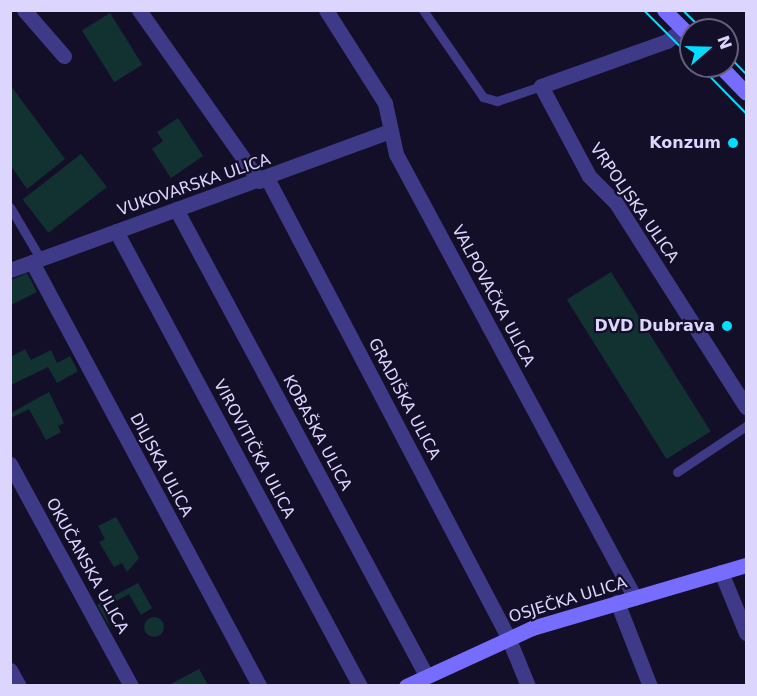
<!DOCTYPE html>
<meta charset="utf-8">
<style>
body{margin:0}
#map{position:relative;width:757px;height:696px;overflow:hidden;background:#140f28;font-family:"DejaVu Sans",sans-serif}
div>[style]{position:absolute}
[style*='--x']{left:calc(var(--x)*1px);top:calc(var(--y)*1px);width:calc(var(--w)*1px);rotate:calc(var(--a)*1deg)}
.green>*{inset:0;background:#123232;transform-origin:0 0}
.round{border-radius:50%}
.lane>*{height:9px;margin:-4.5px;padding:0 4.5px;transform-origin:4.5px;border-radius:4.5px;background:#3f3a87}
.street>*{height:15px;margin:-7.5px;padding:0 7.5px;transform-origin:7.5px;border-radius:7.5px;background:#3f3a87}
.secondary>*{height:15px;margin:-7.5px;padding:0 7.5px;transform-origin:7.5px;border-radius:7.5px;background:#766dff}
.tram>*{height:1.5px;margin:-0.75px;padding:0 0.75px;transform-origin:0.75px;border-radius:0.75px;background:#02deff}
.dots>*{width:16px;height:16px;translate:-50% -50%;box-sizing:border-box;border:3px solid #140f28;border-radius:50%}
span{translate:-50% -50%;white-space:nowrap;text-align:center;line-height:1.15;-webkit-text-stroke:4.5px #140f28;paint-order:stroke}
.poi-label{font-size:16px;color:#dcd6ff;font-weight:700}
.right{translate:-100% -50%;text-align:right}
.street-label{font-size:16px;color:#dcd6ff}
.frame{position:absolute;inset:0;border:12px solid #dcd6ff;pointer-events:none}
.north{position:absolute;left:679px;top:18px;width:60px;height:60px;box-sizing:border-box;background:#140f28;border:2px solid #645f7e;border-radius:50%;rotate:70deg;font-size:16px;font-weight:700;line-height:24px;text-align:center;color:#dcd6ff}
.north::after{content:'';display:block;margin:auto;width:21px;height:27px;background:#02deff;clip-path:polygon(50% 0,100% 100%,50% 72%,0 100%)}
</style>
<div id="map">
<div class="green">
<i style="left:110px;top:13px;width:61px;height:33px;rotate:58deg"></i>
<i style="clip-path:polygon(11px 86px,65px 159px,27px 189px,11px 166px)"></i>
<i style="clip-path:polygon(178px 118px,203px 156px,171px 178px,152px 149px,163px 141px,157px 132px)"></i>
<i style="left:81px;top:154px;width:42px;height:74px;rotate:52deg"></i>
<i style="left:611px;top:272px;width:188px;height:52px;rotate:58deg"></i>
<i style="clip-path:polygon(27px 273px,37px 292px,11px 305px,11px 280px)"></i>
<i style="clip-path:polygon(25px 349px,31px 360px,51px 350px,57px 363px,70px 356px,78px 371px,57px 383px,48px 367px,11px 385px,11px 357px)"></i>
<i style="clip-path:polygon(49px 392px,64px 423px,58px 426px,61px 432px,46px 440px,29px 409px,11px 418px,11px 413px)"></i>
<i style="clip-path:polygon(116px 517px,139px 558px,127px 572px,122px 563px,114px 567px,99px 542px,105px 539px,98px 526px)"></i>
<i style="clip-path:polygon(138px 583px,152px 608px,141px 615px,129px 594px,103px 608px,111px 629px,97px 605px)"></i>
<i class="round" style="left:144px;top:617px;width:20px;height:20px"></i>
<i style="clip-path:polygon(199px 669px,208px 685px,169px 685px)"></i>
</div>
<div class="lane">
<i style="--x:423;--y:10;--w:106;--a:55.4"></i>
<i style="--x:483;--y:97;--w:15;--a:16"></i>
<i style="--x:497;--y:101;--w:46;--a:-18.8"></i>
<i style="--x:10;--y:207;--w:59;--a:59.5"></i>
<i style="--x:677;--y:472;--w:83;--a:-33.7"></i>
</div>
<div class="street">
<i style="--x:24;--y:10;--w:61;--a:49"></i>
<i style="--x:139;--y:10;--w:209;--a:54.9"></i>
<i style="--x:326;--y:10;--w:110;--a:57.6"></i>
<i style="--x:385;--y:103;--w:52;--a:77.8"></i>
<i style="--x:396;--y:154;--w:504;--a:61.71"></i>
<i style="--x:683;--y:29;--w:20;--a:143"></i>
<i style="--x:667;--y:41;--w:134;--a:160.3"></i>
<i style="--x:541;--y:86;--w:102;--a:61.9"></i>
<i style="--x:589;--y:176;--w:38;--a:45"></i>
<i style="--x:616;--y:203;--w:242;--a:57.5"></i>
<i style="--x:267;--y:178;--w:518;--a:62.3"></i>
<i style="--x:508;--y:637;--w:53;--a:67.8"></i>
<i style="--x:176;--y:209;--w:529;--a:61.79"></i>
<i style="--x:116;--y:231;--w:516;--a:61.8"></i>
<i style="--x:32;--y:262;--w:481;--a:61.8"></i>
<i style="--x:10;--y:270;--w:402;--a:-20.1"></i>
<i style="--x:10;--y:464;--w:253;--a:61.4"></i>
<i style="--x:721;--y:572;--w:66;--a:67.7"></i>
<i style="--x:617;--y:602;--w:90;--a:68.6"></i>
<i style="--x:10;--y:670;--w:18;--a:61"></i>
</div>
<div class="secondary">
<i style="--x:664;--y:10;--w:38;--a:45"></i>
<i style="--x:720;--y:66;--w:37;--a:46"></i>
<i style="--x:406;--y:686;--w:139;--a:-24.7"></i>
<i style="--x:532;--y:628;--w:223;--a:-16.4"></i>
</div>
<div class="tram">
<i style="--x:644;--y:10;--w:66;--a:45"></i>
<i style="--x:683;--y:10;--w:28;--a:45"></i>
<i style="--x:727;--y:54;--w:28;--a:46"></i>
<i style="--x:700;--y:66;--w:66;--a:45.6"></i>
</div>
<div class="dots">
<i style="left:733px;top:143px;background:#02deff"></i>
<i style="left:727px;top:326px;background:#02deff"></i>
</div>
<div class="poi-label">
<span class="right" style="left:721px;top:143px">Konzum</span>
<span class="right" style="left:715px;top:326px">DVD Dubrava</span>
</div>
<div class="street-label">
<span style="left:194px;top:185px;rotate:-19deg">VUKOVARSKA ULICA</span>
<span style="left:634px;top:203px;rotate:55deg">VRPOLJSKA ULICA</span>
<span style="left:493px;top:296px;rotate:62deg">VALPOVAČKA ULICA</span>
<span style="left:404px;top:399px;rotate:62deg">GRADIŠKA ULICA</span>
<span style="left:317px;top:433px;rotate:62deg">KOBAŠKA ULICA</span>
<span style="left:254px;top:449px;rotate:62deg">VIROVITIČKA ULICA</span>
<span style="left:161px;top:465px;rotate:62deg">DILJSKA ULICA</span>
<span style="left:87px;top:566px;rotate:61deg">OKUČANSKA ULICA</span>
<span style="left:568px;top:600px;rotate:-17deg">OSJEČKA ULICA</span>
</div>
<div class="frame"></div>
<div class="north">N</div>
</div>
